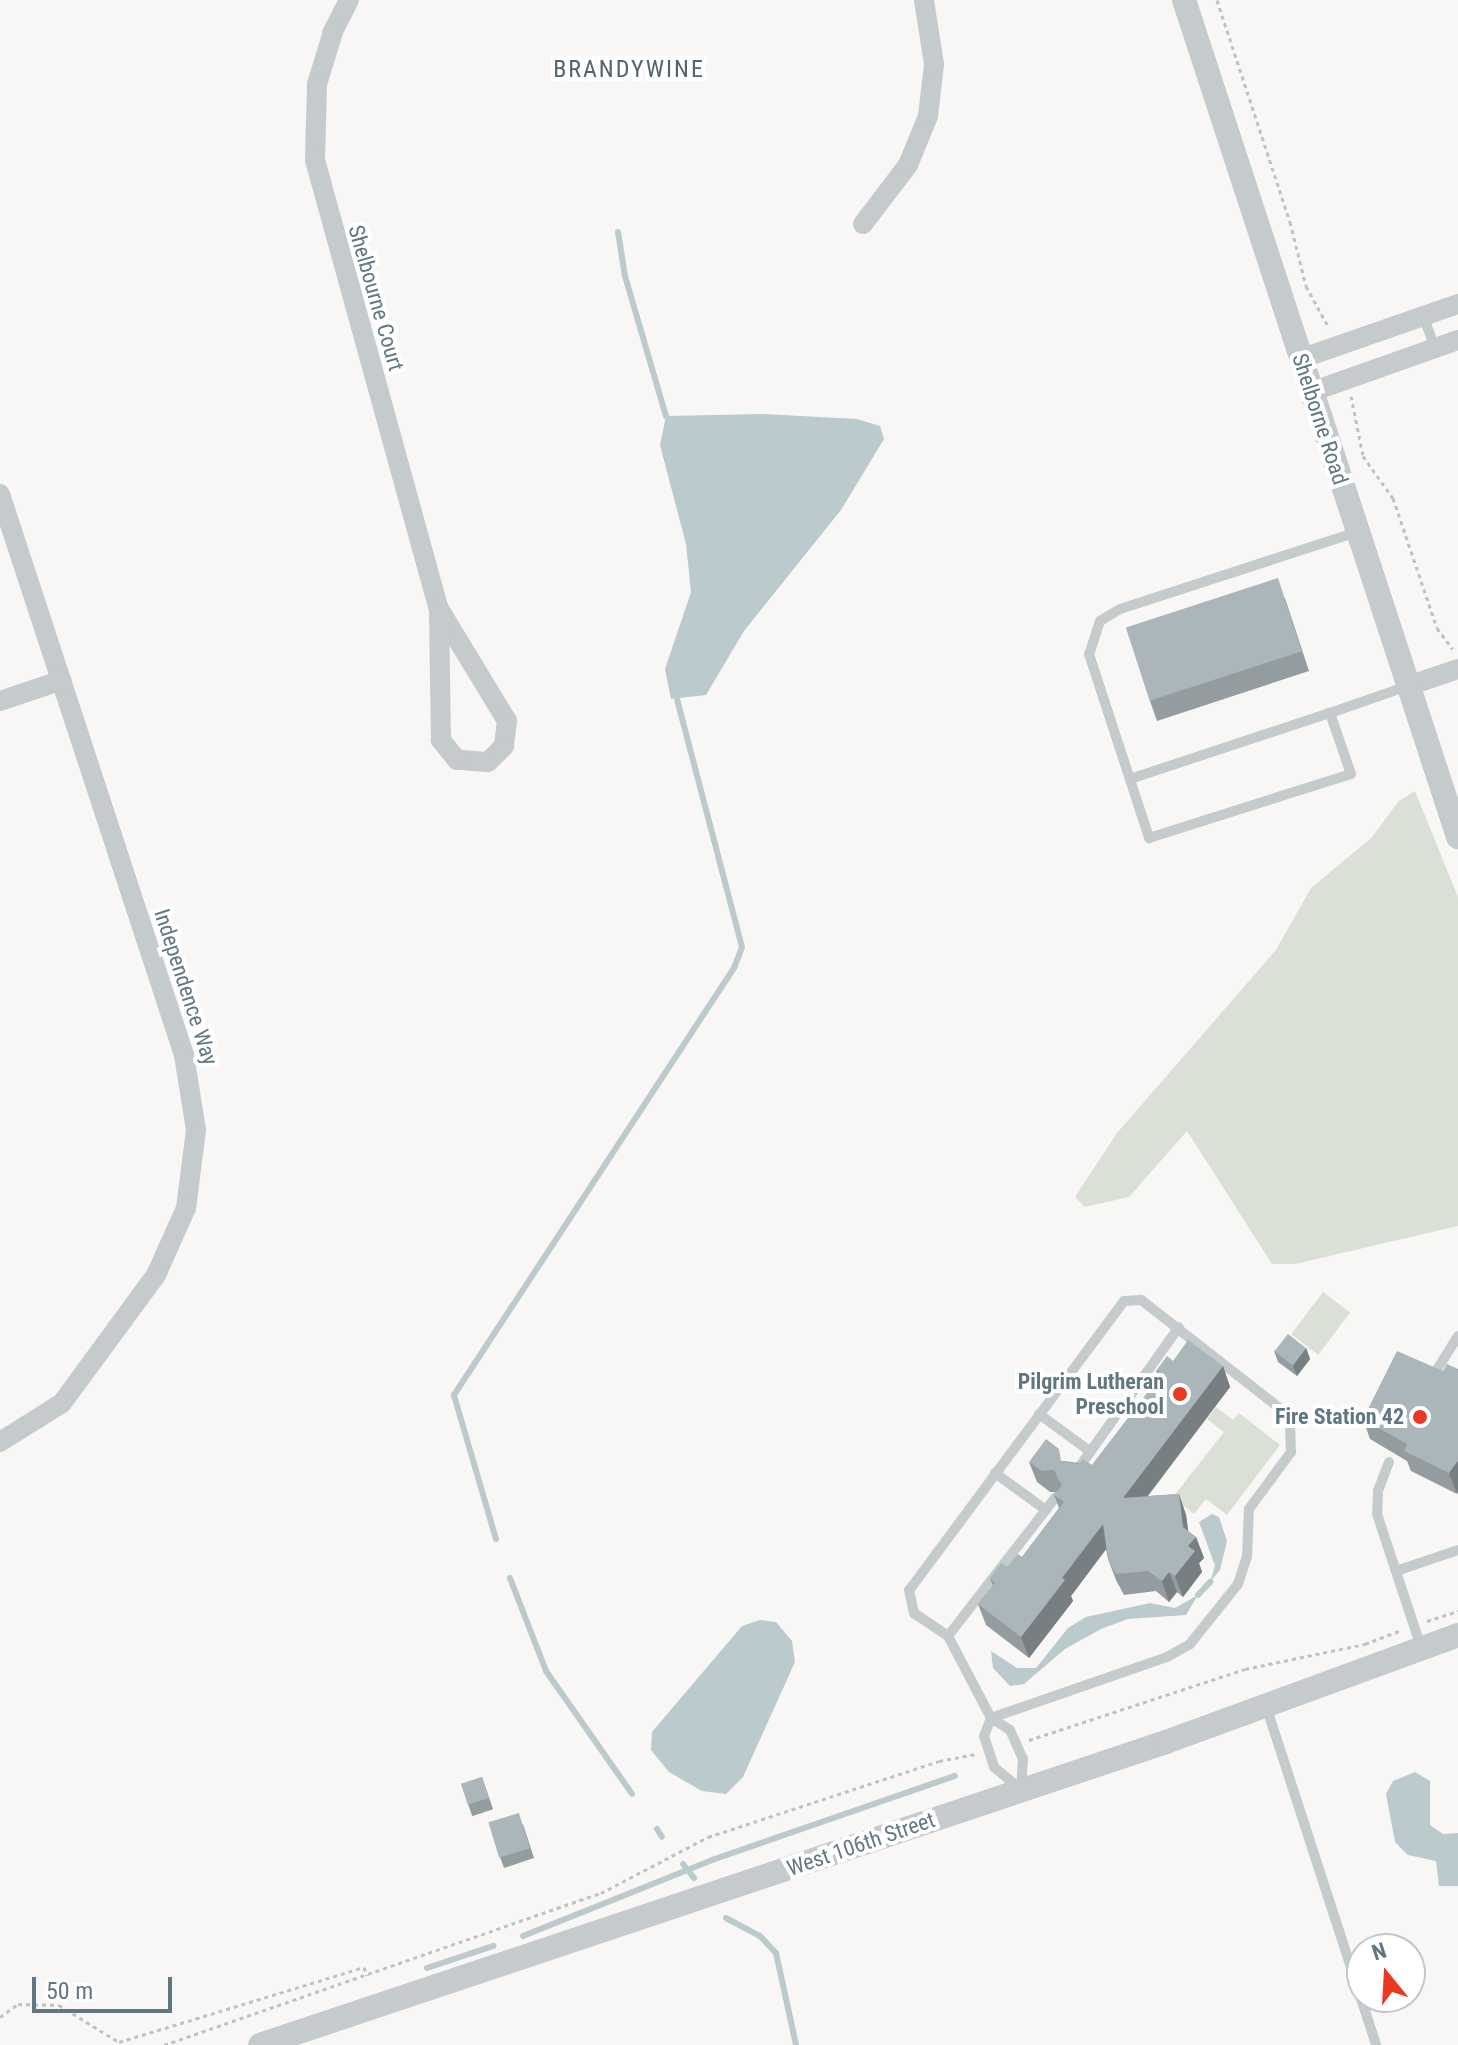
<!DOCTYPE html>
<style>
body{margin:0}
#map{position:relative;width:1458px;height:2045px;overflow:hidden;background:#f8f7f5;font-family:"Roboto Condensed",sans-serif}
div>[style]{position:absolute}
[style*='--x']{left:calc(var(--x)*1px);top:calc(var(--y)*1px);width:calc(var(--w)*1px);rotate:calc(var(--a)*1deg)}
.green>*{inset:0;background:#dae0d5;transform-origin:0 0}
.water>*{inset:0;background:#bbcacc}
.stream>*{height:6px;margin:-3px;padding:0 3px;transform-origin:3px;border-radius:3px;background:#bbcacc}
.path>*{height:3px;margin-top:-1.5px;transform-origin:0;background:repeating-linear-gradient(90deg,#bec2c3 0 4px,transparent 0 8px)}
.service>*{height:10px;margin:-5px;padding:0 5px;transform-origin:5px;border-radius:5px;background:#c5cacc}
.minor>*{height:20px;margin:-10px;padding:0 10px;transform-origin:10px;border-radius:10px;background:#c5cacc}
.tertiary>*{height:24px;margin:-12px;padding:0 12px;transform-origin:12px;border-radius:12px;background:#c5cacc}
.wall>*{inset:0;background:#939da0;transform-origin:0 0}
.shaded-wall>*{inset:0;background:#787f82}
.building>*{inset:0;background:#abb6ba;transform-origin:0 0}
.dots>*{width:22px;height:22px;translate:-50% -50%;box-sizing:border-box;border:4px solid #fff;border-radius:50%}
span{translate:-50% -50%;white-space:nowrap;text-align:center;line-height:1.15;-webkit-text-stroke:8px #fff;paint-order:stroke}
.street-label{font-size:22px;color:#617781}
.poi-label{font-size:22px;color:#617781;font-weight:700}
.right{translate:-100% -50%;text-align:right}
.neighbourhood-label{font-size:24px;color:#54646c;letter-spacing:2px}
.north{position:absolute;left:1346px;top:1933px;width:80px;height:80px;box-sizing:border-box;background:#fff;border:2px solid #c0c9cd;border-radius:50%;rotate:342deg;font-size:22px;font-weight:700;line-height:32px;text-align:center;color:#617781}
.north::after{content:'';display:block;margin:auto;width:28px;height:36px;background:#ea3823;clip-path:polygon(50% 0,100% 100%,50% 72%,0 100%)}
.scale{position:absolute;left:32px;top:1977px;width:140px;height:36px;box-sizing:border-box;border:4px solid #617781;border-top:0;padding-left:10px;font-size:24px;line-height:28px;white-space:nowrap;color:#617781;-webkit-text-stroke:6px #fff;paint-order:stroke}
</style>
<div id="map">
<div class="green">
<i style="clip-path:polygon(1415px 791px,1458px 897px,1458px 1226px,1295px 1264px,1272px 1264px,1187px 1131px,1129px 1197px,1085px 1207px,1075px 1197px,1117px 1133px,1276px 950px,1311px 888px,1371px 838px,1399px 801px)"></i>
<i style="left:1323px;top:1292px;width:34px;height:53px;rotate:37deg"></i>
<i style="clip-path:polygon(1216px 1407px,1233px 1420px,1239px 1413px,1280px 1445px,1227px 1515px,1206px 1499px,1194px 1514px,1173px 1497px,1224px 1432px,1207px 1419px)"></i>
</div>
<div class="water">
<i style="clip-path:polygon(763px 414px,857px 419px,880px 426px,884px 439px,841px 510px,744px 631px,706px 695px,671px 699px,665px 669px,691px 592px,686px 544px,660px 445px,666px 416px)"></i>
<i style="clip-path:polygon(1212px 1514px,1219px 1517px,1227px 1541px,1220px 1570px,1210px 1582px,1215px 1566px,1199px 1522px)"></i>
<i style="clip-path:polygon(1198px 1595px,1186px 1615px,1128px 1619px,1101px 1629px,1065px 1649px,1024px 1684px,1010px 1686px,993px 1668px,991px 1651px,1017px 1668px,1036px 1668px,1068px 1628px,1086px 1617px,1150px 1603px,1175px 1608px)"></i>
<i style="clip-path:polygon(760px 1620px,776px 1622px,792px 1641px,795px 1662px,743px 1777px,726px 1794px,702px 1791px,669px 1772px,651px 1750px,652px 1732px,742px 1626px)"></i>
<i style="clip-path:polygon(1415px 1772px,1430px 1781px,1430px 1825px,1443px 1834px,1458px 1833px,1458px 1886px,1439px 1886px,1436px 1861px,1408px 1855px,1395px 1842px,1386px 1794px,1393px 1781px)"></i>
</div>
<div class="stream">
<i style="--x:618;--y:232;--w:45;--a:81"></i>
<i style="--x:625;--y:276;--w:146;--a:73.7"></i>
<i style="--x:496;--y:1539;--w:150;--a:-106.3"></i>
<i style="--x:454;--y:1395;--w:511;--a:-56.75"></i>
<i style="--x:734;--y:968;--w:22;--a:-69"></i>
<i style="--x:742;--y:947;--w:255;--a:-104.7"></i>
<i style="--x:510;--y:1578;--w:100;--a:68.8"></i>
<i style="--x:546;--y:1671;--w:150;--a:55"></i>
<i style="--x:1198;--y:1595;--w:18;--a:-47"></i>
<i style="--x:657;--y:1829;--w:9;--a:58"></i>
<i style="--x:683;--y:1864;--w:18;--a:52"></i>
<i style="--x:726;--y:1918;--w:38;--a:28"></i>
<i style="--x:760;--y:1936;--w:23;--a:47"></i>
<i style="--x:776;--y:1953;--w:94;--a:77.7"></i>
<i style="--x:523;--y:1936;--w:204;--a:-21.9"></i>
<i style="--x:712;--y:1860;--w:257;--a:-19.1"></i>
<i style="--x:427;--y:1968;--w:70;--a:-18.4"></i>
</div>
<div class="path">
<i style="--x:1217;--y:0;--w:234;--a:71.8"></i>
<i style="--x:1290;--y:222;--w:66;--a:76"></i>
<i style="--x:1306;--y:286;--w:48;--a:61.3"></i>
<i style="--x:1351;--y:396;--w:61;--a:78.7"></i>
<i style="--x:1363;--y:456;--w:52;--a:54.5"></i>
<i style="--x:1393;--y:498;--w:137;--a:71.3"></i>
<i style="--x:1437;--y:628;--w:26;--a:53"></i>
<i style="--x:1427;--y:1621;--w:33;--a:-18"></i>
<i style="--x:1029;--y:1740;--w:227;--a:-18.2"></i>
<i style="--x:1245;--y:1669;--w:123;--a:-11.8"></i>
<i style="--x:1365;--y:1644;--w:39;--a:-21"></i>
<i style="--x:0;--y:2017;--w:22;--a:-36"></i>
<i style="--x:18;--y:2004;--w:41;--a:1.4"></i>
<i style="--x:59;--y:2005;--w:70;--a:31.7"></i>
<i style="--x:119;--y:2042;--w:256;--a:-17"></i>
<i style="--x:364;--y:1967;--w:9;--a:72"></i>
<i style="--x:164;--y:2045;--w:463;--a:-19.2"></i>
<i style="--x:601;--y:1893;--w:121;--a:-27.6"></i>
<i style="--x:708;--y:1837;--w:243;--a:-18.2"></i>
<i style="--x:939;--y:1761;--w:37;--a:-11"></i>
</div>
<div class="service">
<i style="--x:1423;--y:316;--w:34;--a:69"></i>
<i style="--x:1357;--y:532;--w:249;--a:162"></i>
<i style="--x:1120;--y:609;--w:23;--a:149"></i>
<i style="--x:1100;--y:621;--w:35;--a:108"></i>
<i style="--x:1089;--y:654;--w:194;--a:71.9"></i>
<i style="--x:1149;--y:838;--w:212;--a:-17.6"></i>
<i style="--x:1351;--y:774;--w:65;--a:-109"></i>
<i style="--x:1330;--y:713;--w:83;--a:-19.1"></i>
<i style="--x:1130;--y:779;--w:211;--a:-18.3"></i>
<i style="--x:1433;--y:1376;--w:47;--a:-58"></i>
<i style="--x:1039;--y:1414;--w:64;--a:36.2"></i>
<i style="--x:1389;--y:1462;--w:31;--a:111"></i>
<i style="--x:1378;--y:1491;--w:23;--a:92"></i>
<i style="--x:1377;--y:1514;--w:140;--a:71.7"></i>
<i style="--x:1078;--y:1469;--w:174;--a:-54.6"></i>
<i style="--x:995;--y:1473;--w:63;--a:36"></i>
<i style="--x:1396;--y:1571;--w:65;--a:-18.7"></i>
<i style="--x:948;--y:1636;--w:176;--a:-52.2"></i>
<i style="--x:1266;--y:1706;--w:356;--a:72"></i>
<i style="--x:991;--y:1718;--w:186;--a:-19.1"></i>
<i style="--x:1167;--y:1657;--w:26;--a:-29"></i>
<i style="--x:1190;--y:1644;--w:77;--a:-51.3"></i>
<i style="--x:1238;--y:1584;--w:28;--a:-72"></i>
<i style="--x:1247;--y:1557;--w:48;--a:-87.6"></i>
<i style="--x:1249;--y:1509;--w:71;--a:-53.6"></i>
<i style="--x:1291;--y:1452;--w:31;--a:-92"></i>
<i style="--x:1290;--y:1421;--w:14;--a:-126"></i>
<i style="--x:1282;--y:1410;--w:179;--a:-142"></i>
<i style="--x:1141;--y:1300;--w:17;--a:177"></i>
<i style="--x:1124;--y:1301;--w:360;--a:126.6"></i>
<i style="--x:909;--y:1590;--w:24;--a:78"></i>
<i style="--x:914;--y:1613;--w:41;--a:34.1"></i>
<i style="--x:948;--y:1636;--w:93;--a:62.3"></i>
<i style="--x:991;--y:1718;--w:22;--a:32"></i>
<i style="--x:1010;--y:1730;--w:32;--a:66"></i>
<i style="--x:1023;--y:1759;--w:30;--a:94"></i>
<i style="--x:991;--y:1718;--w:19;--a:111"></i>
<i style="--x:984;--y:1736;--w:33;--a:72"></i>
<i style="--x:994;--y:1767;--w:34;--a:40"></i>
</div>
<div class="minor">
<i style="--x:349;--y:0;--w:36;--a:117"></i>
<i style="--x:333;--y:32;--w:54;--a:107.1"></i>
<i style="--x:317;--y:84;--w:76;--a:91.5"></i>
<i style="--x:315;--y:160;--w:466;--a:74.6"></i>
<i style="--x:863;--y:224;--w:74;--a:-52.7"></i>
<i style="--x:908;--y:165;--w:53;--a:-67.8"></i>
<i style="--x:928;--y:116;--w:52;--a:-83.4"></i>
<i style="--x:934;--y:64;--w:65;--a:-98.9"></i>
<i style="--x:1300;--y:359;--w:167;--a:-19.2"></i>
<i style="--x:1311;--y:392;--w:156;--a:-19.5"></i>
<i style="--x:0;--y:494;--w:590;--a:71.84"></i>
<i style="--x:184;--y:1055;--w:76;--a:80.9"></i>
<i style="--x:196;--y:1130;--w:79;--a:97.3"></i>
<i style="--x:186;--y:1208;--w:73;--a:114.1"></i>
<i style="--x:156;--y:1275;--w:159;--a:126.3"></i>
<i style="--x:62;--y:1403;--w:73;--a:147.8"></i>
<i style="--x:439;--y:609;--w:131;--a:58.7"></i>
<i style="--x:507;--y:721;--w:25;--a:97"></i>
<i style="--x:504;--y:746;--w:23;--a:135"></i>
<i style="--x:488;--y:762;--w:31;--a:-176"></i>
<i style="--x:457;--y:760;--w:26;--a:-129"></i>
<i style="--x:441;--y:740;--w:131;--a:-90.9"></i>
<i style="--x:1408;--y:686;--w:53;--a:-18.8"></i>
<i style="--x:0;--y:701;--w:65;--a:-18.7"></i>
</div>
<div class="tertiary">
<i style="--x:1184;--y:0;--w:881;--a:71.87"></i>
<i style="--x:260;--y:2045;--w:955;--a:-18.49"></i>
<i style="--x:1166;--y:1742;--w:311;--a:-20.1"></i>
</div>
<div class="wall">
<i style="clip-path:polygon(1285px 598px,1309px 671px,1157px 721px,1150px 701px)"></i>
<i style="clip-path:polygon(1306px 1348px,1310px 1359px,1297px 1376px,1278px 1362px,1274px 1351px)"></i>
<i style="clip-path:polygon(1173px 1361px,1223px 1366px,1230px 1387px,1148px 1496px,1179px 1494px,1186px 1515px,1188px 1531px,1196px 1537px,1204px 1558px,1199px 1563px,1202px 1572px,1183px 1597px,1177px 1592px,1169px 1602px,1156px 1591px,1124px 1595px,1116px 1580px,1108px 1559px,1106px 1549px,1071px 1596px,1073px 1601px,1029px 1658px,986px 1625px,978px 1604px,993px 1586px,990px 1578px,1022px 1557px,1059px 1508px,1054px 1495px,1057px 1492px,1050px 1492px,1037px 1482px,1029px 1462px,1064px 1461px,1092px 1465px,1159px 1378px,1156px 1371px)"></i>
<i style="clip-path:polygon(1443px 1371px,1457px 1494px,1411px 1471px,1407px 1461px,1370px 1439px,1363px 1419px)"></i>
<i style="left:482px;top:1777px;width:34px;height:22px;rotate:71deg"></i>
<i style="clip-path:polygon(523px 1824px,534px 1858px,504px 1868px,500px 1857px)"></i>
</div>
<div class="shaded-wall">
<i style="clip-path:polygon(1306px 1348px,1310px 1359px,1297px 1376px,1293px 1366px)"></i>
<i style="clip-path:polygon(1223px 1366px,1230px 1387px,1130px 1519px,1123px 1498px)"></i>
<i style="clip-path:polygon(1458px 1460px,1458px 1492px,1457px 1494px,1449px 1473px)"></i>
<i style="clip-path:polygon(1179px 1494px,1186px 1515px,1190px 1544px,1196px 1537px,1204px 1558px,1199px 1563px,1202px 1572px,1183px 1597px,1175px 1576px,1183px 1527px)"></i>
<i style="clip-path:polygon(1103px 1524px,1110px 1544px,1071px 1596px,1073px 1601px,1029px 1658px,1021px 1637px,1062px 1578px)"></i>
<i style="clip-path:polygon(1169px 1572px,1177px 1592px,1169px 1602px,1162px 1581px)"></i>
</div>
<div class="building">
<i style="left:1278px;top:578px;width:77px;height:160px;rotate:72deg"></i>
<i style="left:1288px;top:1334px;width:23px;height:22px;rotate:38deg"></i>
<i style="clip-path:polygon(1188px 1340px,1223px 1366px,1123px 1498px,1179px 1494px,1183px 1527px,1196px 1537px,1188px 1546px,1195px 1551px,1175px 1576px,1169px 1572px,1162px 1581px,1148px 1571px,1116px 1574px,1108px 1559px,1103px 1524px,1062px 1578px,1065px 1580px,1021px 1637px,978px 1604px,995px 1583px,990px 1578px,1001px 1563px,1007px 1567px,1018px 1554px,1022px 1557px,1064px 1502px,1054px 1495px,1062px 1486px,1054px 1470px,1042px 1471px,1029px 1462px,1046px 1439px,1059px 1449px,1061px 1461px,1078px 1464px,1083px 1459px,1092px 1465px,1161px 1375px,1156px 1371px,1167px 1356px,1173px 1361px)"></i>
<i style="clip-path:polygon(1397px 1351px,1443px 1371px,1447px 1364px,1458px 1369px,1458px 1460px,1449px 1473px,1404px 1451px,1407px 1444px,1363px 1419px)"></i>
<i style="left:482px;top:1777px;width:22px;height:22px;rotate:72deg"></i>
<i style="left:519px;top:1813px;width:37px;height:32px;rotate:73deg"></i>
</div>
<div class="dots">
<i style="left:1180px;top:1394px;background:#ea3823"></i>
<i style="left:1420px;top:1417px;background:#ea3823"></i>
</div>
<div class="street-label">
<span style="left:376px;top:298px;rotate:74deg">Shelbourne Court</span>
<span style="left:1320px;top:419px;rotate:72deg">Shelborne Road</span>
<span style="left:186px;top:987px;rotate:72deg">Independence Way</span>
<span style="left:861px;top:1844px;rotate:-19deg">West 106th Street</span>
</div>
<div class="poi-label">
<span class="right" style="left:1164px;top:1394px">Pilgrim Lutheran<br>Preschool</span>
<span class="right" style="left:1404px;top:1417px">Fire Station 42</span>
</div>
<div class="neighbourhood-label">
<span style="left:629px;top:70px">BRANDYWINE</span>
</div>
<div class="north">N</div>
<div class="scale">50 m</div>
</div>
